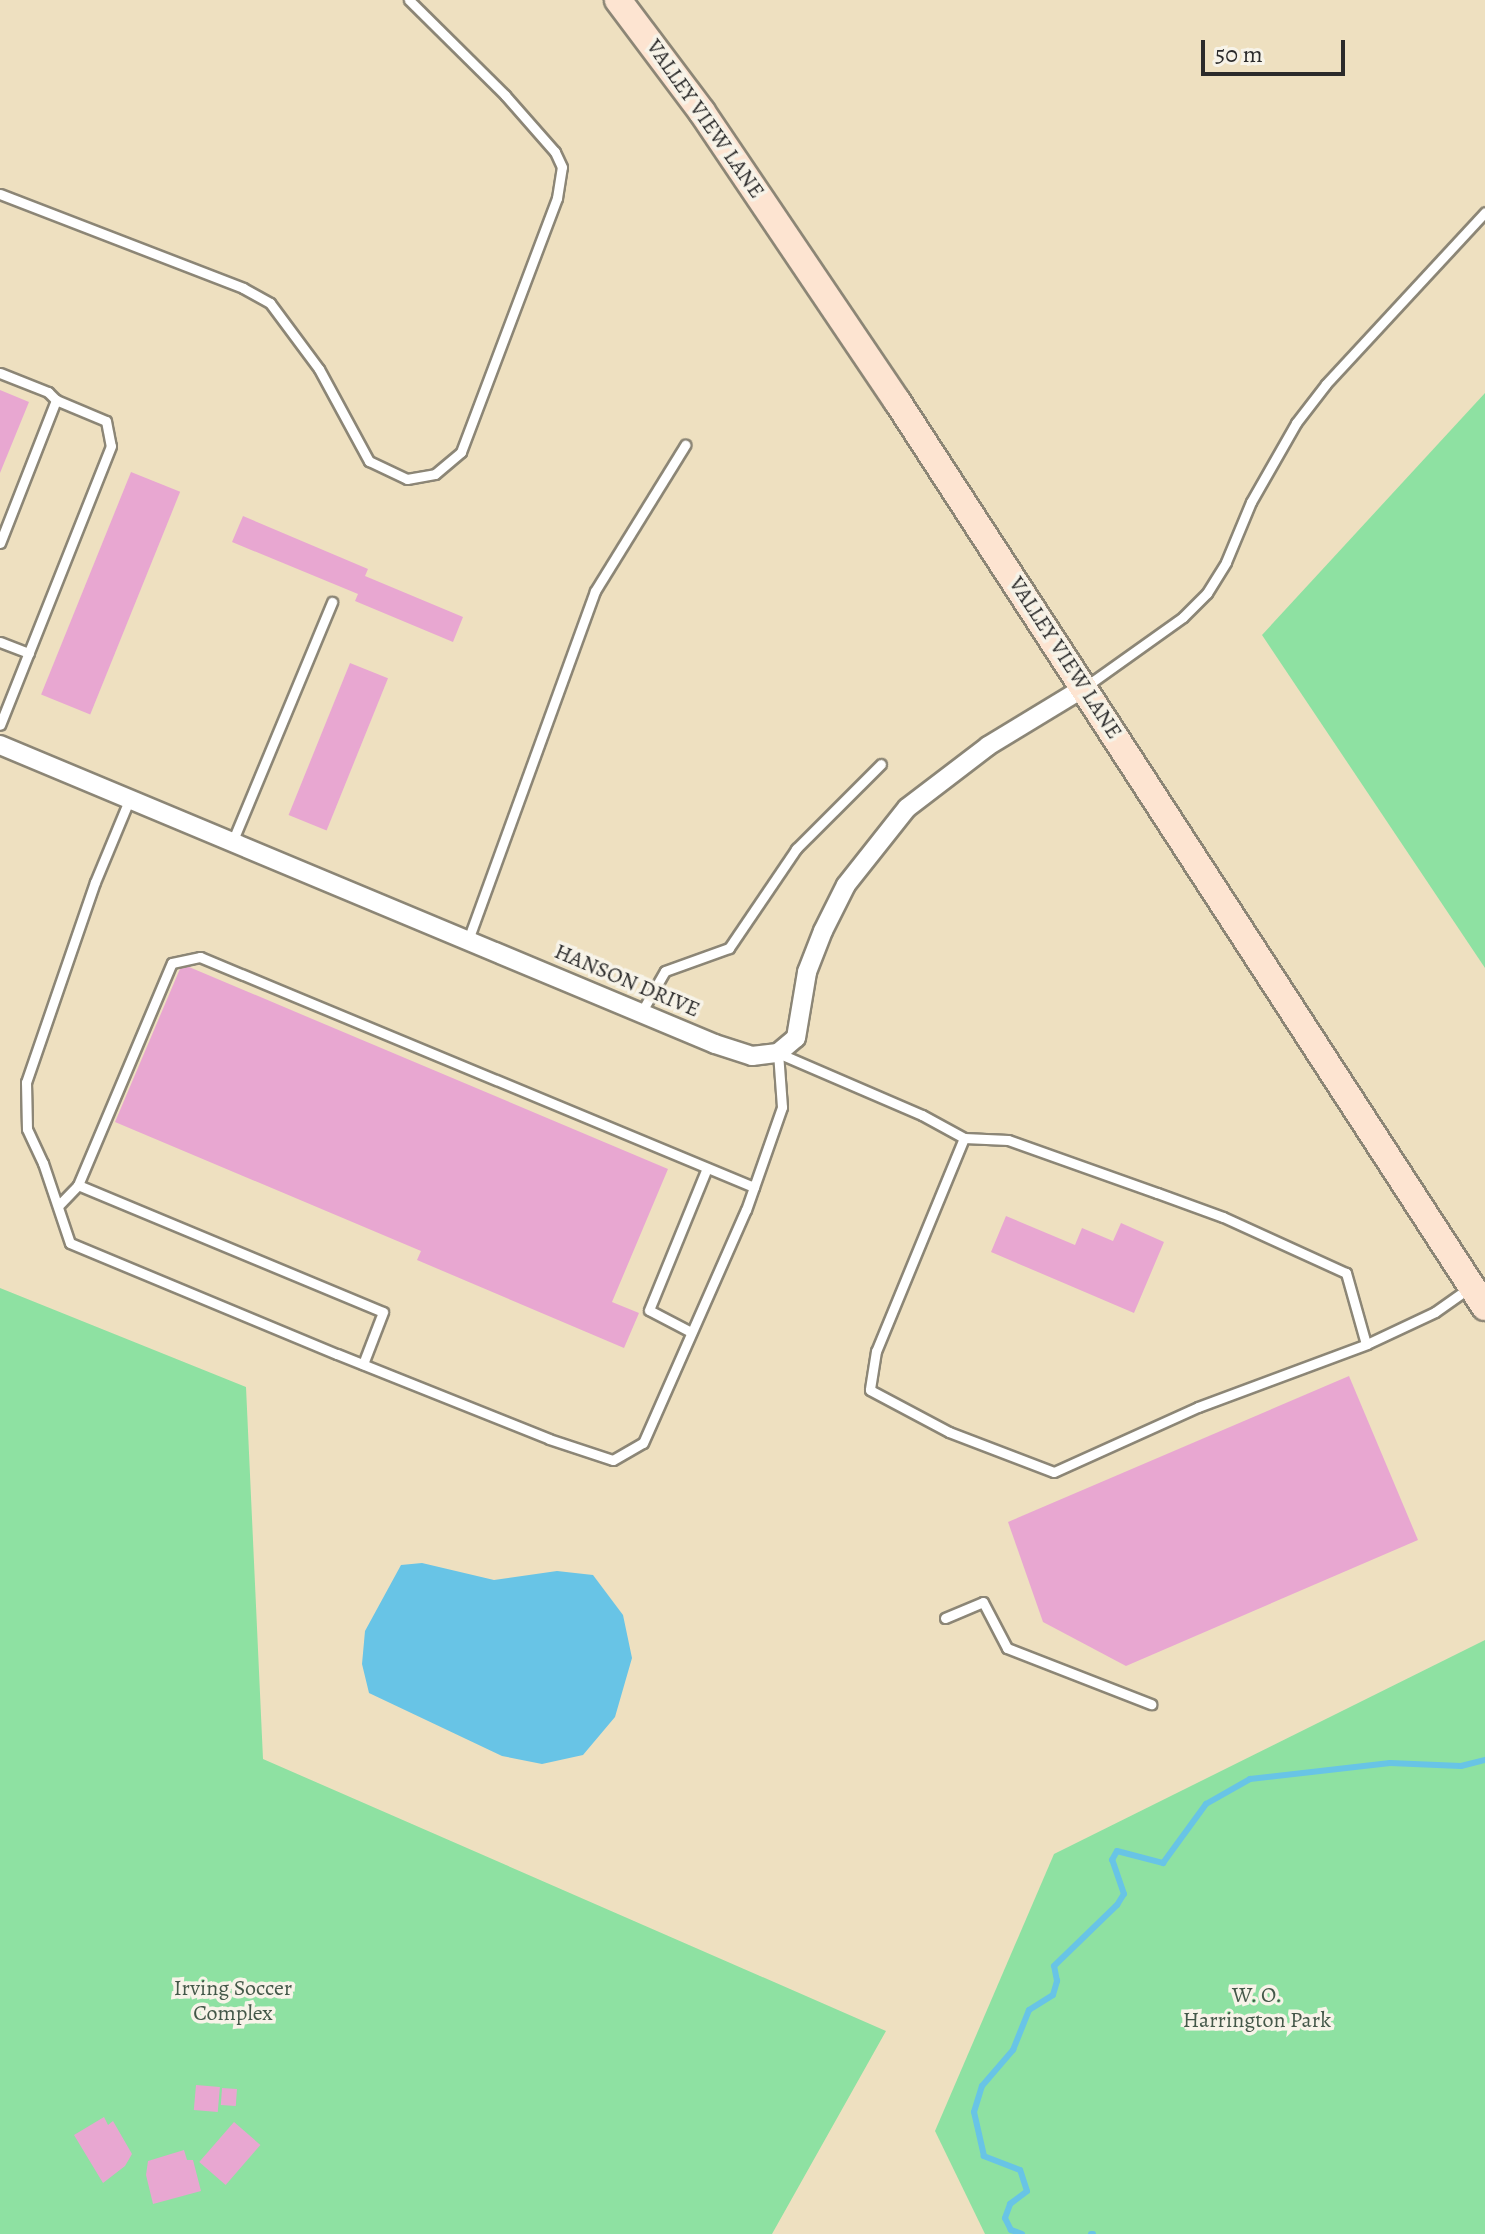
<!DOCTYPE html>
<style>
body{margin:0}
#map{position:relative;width:1485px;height:2234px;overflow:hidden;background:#eee0c0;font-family:Alegreya,serif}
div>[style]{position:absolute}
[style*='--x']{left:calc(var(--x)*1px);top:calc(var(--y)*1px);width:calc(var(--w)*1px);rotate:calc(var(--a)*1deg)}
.green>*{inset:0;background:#8ee1a2}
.water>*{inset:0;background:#68c4e6}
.stream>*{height:6px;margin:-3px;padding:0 3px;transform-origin:3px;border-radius:3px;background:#68c4e6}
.building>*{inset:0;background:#e8a7d1;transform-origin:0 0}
.roads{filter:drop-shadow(2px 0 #8c8676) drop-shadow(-2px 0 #8c8676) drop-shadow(0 2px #8c8676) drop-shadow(0 -2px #8c8676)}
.lane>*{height:9px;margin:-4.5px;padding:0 4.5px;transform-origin:4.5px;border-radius:4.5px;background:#fff}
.street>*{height:18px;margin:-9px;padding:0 9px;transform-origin:9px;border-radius:9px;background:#fff}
.secondary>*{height:26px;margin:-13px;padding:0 13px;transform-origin:13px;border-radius:13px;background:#fde4d1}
span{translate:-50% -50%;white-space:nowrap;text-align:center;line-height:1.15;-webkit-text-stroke:7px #f7f3e8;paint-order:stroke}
.street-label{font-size:22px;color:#2b2b2b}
.park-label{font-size:22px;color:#445849}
.scale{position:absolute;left:1201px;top:40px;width:144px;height:36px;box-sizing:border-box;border:4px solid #2b2b2b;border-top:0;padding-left:10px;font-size:24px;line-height:28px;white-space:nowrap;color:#2b2b2b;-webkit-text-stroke:6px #f7f3e8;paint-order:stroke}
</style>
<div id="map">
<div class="green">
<i style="clip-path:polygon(1485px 393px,1485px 968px,1262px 635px)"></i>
<i style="clip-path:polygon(0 1288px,246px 1387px,263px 1759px,886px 2031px,772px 2234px,0 2234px)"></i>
<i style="clip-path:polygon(1485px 1640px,1485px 2234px,985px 2234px,935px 2131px,1054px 1854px)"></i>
</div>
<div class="water">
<i style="clip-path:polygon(422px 1563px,494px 1580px,557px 1571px,593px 1575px,623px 1615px,632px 1658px,615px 1717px,583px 1755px,542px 1764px,502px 1756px,369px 1693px,362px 1664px,365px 1631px,401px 1565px)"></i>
</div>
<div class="stream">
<i style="--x:1022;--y:2234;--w:12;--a:-160"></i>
<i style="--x:1011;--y:2230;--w:13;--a:-117"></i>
<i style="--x:1005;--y:2218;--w:15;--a:-70"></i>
<i style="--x:1010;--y:2204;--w:21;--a:-37"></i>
<i style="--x:1027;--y:2191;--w:22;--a:-108"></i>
<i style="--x:1020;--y:2170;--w:39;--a:-159"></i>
<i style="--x:984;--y:2156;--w:45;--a:-102.8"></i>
<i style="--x:974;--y:2112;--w:27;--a:-73"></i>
<i style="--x:982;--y:2086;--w:48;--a:-49.3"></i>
<i style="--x:1013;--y:2050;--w:43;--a:-68.2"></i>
<i style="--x:1029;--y:2010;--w:28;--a:-32"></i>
<i style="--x:1053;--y:1995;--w:15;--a:-74"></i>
<i style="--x:1057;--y:1981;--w:15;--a:-101"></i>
<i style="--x:1054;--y:1966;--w:88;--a:-44.1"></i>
<i style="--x:1117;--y:1905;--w:13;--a:-58"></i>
<i style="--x:1124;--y:1894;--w:36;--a:-109"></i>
<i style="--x:1112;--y:1860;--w:10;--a:-61"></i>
<i style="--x:1117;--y:1851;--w:48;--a:14.6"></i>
<i style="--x:1163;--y:1863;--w:73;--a:-53.9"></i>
<i style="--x:1206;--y:1804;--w:51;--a:-29.6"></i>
<i style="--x:1250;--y:1779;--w:141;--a:-6.5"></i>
<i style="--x:1390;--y:1763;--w:71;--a:2.4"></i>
<i style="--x:1461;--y:1766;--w:25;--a:-14"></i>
<i style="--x:1091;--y:2234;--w:2;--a:0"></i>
</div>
<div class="building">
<i style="clip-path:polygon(0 390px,29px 402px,0 473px)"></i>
<i style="left:131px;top:472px;width:53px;height:240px;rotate:22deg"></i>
<i style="clip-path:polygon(243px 516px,368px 569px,365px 576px,463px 617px,453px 642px,355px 601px,358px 594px,232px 542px)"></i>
<i style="left:350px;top:663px;width:41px;height:164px;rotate:22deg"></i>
<i style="clip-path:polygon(182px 964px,668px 1169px,612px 1302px,639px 1313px,624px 1348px,417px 1260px,421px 1251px,115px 1122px)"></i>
<i style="clip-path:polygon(1006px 1216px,1075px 1245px,1082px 1228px,1113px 1241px,1121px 1223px,1164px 1242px,1134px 1313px,991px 1252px)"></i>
<i style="clip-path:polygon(1349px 1376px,1418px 1540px,1126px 1666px,1043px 1622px,1008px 1522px)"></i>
<i style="left:196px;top:2085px;width:24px;height:25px;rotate:5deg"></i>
<i style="left:222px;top:2088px;width:15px;height:17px;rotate:4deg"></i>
<i style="clip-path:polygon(104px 2117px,108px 2125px,113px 2121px,132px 2154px,125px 2166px,103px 2183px,74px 2135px)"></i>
<i style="left:234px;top:2122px;width:35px;height:53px;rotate:41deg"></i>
<i style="clip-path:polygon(184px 2150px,187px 2160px,193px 2160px,201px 2191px,153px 2204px,146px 2175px,148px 2161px)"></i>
</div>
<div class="roads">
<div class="lane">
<i style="--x:0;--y:194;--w:261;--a:21.1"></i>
<i style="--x:243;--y:288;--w:31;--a:29"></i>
<i style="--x:270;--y:303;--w:82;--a:53.4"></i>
<i style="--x:319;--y:369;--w:105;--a:61.5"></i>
<i style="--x:369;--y:461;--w:42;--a:25.3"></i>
<i style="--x:407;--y:479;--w:28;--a:-10"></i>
<i style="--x:435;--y:474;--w:34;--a:-40"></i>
<i style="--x:461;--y:452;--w:272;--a:-69.3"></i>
<i style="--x:557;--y:198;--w:31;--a:-81"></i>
<i style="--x:562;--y:167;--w:17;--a:-115"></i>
<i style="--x:555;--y:152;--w:76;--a:-131.3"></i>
<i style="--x:505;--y:95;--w:135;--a:-135.3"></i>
<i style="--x:0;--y:373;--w:52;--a:21.6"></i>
<i style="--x:48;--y:392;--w:11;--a:45"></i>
<i style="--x:0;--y:543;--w:154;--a:-68.6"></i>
<i style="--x:56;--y:400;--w:54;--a:22.8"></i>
<i style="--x:106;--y:421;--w:25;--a:79"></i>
<i style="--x:111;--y:446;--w:300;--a:111.7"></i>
<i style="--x:0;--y:642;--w:31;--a:21"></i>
<i style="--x:1085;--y:687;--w:120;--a:-35.5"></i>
<i style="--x:1183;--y:617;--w:34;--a:-45"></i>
<i style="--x:1207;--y:593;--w:36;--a:-58"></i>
<i style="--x:1226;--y:562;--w:65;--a:-67.4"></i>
<i style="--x:1251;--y:502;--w:91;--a:-60.3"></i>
<i style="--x:1296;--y:423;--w:49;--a:-52.4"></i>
<i style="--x:1326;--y:384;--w:234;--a:-47.2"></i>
<i style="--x:130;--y:798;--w:91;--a:112.6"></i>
<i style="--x:95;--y:882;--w:212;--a:109"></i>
<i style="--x:26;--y:1082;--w:47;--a:88.8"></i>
<i style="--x:27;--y:1129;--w:38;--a:65"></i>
<i style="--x:43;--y:1163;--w:84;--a:71.4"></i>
<i style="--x:70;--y:1243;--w:289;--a:22.6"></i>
<i style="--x:337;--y:1354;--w:228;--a:21.8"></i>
<i style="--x:549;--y:1439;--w:67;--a:18.2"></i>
<i style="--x:613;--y:1460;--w:34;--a:-30"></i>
<i style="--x:643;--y:1443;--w:255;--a:-66.2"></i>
<i style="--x:746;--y:1210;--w:109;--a:-70.7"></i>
<i style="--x:782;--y:1107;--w:54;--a:-94.2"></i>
<i style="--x:778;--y:1053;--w:157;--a:23.3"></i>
<i style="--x:922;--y:1115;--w:48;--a:28.7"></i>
<i style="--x:233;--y:840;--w:258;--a:-67.4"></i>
<i style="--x:468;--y:940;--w:371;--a:-70"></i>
<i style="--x:595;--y:591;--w:172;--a:-58.3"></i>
<i style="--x:641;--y:1013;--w:48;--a:-60.3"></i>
<i style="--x:665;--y:971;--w:68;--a:-19.8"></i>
<i style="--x:729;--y:948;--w:120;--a:-55.9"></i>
<i style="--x:796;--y:849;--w:120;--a:-45"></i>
<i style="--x:78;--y:1185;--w:330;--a:22.6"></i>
<i style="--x:383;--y:1312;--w:56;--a:111"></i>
<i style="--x:58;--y:1206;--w:29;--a:-46"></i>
<i style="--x:78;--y:1185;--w:241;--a:-67.1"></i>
<i style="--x:172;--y:963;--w:29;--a:-12"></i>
<i style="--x:200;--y:957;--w:600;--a:22.55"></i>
<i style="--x:691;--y:1332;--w:47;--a:-152.4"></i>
<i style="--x:649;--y:1310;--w:153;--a:-67.8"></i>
<i style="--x:1366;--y:1344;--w:74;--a:-105.7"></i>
<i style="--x:1346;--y:1273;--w:135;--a:-155.5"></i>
<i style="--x:1223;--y:1217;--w:70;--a:-160"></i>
<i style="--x:1157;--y:1193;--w:158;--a:-160.4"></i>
<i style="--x:1008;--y:1140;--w:44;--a:-177.4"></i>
<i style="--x:964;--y:1138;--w:230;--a:112.4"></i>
<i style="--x:876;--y:1351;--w:39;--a:99"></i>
<i style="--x:870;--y:1390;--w:89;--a:28"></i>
<i style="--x:949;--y:1432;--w:112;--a:20.9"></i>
<i style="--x:1054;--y:1472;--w:158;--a:-24.3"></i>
<i style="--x:1198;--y:1407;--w:180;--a:-20.4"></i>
<i style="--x:1367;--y:1344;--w:75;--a:-25.2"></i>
<i style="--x:1435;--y:1312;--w:42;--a:-35.2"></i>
<i style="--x:945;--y:1618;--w:41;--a:-22.8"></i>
<i style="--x:983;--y:1602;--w:52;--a:62.4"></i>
<i style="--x:1007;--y:1648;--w:155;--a:21.3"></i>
</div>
<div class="street">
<i style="--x:0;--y:745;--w:775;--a:22.69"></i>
<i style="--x:715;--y:1044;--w:39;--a:18"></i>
<i style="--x:752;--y:1056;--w:26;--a:-7"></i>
<i style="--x:778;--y:1053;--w:23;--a:-40"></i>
<i style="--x:796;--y:1038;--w:67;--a:-80.5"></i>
<i style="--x:807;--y:972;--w:44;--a:-68.7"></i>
<i style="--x:823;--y:931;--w:51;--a:-63.4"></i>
<i style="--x:846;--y:885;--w:98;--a:-51.6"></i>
<i style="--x:907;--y:808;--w:102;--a:-37.4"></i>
<i style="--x:988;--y:746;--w:114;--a:-31.3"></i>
</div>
<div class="secondary">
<i style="--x:618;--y:0;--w:140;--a:53.1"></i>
<i style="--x:702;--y:112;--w:349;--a:56"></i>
<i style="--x:897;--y:401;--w:1080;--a:57.02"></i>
</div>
</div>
<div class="street-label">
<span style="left:705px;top:119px;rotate:55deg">VALLEY VIEW LANE</span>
<span style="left:1065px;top:658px;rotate:57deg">VALLEY VIEW LANE</span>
<span style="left:627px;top:981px;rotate:23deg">HANSON DRIVE</span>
</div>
<div class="park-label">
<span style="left:233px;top:2001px">Irving Soccer<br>Complex</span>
<span style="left:1257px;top:2008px">W. O.<br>Harrington Park</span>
</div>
<div class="scale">50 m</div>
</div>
